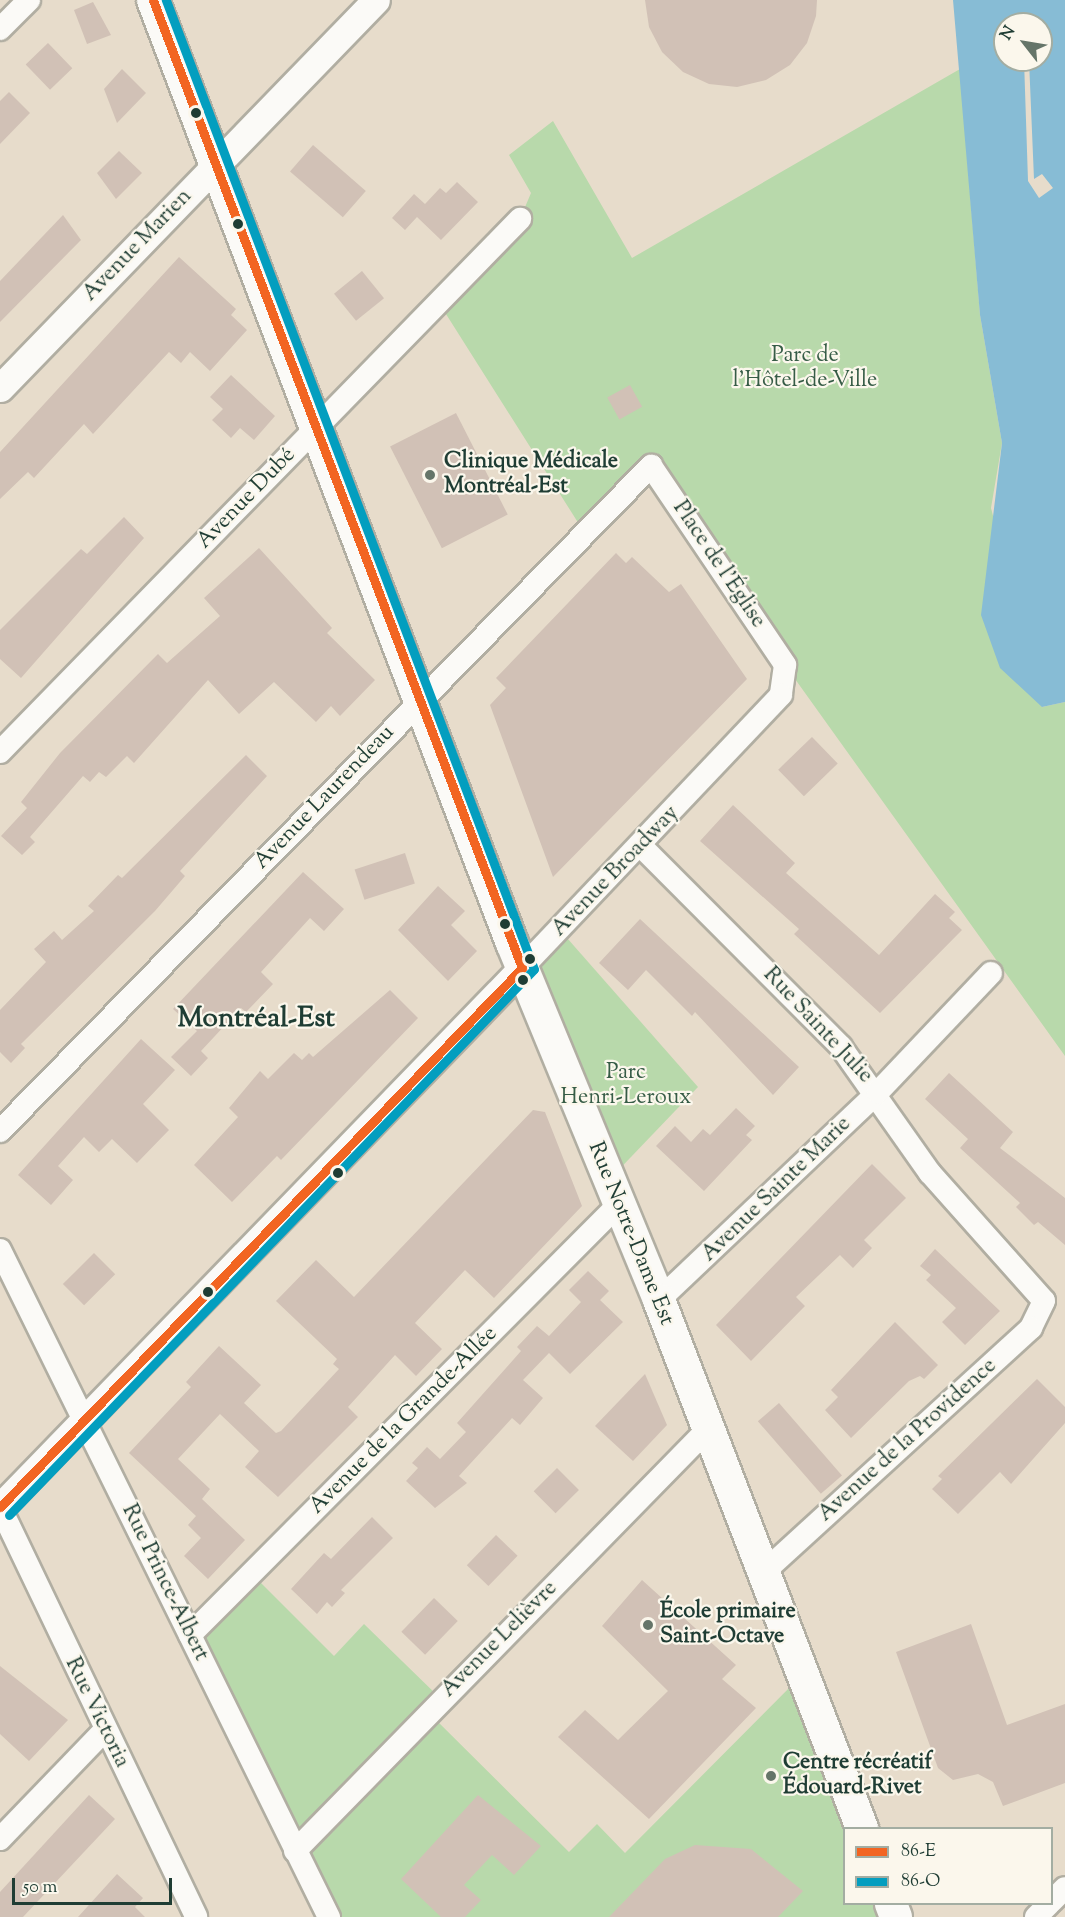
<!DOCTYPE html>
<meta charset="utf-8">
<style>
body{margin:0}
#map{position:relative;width:1065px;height:1917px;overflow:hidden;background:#e7dccb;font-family:"Sorts Mill Goudy",serif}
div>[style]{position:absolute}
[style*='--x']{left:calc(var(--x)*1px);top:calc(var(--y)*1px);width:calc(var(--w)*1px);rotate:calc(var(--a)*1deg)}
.green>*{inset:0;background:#b8d9ab}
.water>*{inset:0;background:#87bcd5}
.pier>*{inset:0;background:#e7dccb}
.building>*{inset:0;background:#d1c1b6;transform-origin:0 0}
.roads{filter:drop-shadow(2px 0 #b1aea2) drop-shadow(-2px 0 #b1aea2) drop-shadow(0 2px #b1aea2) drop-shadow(0 -2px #b1aea2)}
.minor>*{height:22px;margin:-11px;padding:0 11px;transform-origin:11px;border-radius:11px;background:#fbfaf7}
.tertiary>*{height:27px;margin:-13.5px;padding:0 13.5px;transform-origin:13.5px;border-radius:13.5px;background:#fbfaf7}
.secondary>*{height:32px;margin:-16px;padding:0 16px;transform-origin:16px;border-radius:16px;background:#fbfaf7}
.bus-1>*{height:9px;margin:-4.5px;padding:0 4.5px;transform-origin:4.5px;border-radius:4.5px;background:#f26522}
.bus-2>*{height:9px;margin:-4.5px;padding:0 4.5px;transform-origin:4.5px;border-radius:4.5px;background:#039ebf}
.dots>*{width:16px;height:16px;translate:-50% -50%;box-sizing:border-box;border:3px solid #fbf7ec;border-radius:50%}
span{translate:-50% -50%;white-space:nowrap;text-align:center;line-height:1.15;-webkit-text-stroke:4.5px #fbf7ec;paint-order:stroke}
.street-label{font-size:22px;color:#1f3d34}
.park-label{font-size:22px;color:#365c46}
.poi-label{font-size:22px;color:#1f3d34;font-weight:700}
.left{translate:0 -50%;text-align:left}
.district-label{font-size:28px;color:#1f3d34;font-weight:700}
.legend{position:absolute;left:843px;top:1827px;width:210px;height:78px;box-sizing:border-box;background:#fbf7ec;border:2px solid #a3ada2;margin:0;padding:8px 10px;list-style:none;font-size:18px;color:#1f3d34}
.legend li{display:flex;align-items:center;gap:12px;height:30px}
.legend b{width:30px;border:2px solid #a3ada2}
.north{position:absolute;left:993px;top:12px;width:60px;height:60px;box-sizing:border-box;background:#fbf7ec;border:2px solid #a3ada2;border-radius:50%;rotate:301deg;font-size:16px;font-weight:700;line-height:24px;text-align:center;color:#1f3d34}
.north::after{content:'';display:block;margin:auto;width:21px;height:27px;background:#657569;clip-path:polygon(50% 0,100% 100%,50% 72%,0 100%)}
.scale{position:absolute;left:12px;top:1878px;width:160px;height:27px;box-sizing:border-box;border:3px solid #1f3d34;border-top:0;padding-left:8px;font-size:18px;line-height:21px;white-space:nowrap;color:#1f3d34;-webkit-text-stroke:4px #fbf7ec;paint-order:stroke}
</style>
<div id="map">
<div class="green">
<i style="clip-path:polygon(960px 69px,980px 315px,1002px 443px,991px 508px,1042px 707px,1065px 702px,1065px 1056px,785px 665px,651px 466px,584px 532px,439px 303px,520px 219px,531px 193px,509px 155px,553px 121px,632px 258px)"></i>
<i style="clip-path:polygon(560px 930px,698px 1087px,608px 1181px,522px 968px)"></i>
<i style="clip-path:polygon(252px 1574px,334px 1656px,364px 1624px,441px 1699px,429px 1713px,569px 1852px,597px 1824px,625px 1853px,802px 1675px,862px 1828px,844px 1828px,844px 1904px,891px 1904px,896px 1917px,329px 1917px,190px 1635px)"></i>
</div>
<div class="water">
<i style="clip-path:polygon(evenodd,953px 0,1065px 0,1065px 702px,1042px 707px,1000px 668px,981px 615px,1002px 443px,980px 315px,953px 0,1005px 24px,1041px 24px,1041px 60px,1005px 60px,1005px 24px)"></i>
</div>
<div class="pier">
<i style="clip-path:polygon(1024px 60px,1029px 60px,1034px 179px,1042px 174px,1053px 188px,1039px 198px,1028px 181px)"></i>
</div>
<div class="building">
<i style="clip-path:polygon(645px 0,817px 0,816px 16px,807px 43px,790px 65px,766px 80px,737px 87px,709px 84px,683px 72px,662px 52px,649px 27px)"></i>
<i style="clip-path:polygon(93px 2px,111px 35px,87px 44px,74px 10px)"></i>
<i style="left:48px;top:43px;width:35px;height:31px;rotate:46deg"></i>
<i style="clip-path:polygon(122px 69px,146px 93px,117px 123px,104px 89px)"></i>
<i style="clip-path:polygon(9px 92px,30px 113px,0 144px,0 101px)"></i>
<i style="left:313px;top:145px;width:70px;height:35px;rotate:41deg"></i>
<i style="clip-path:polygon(119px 151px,142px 173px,116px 199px,97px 173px)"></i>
<i style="clip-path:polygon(457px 182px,478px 202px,441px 240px,417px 217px,405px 230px,392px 218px,414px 194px,425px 204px,440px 188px,446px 193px)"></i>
<i style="clip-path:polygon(63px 215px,81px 240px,0 322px,0 281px)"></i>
<i style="clip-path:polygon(179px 257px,236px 309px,231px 315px,247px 330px,210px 371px,190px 352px,181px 363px,169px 352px,93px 434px,84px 424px,34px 478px,28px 472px,0 499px,0 452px)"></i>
<i style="left:362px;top:271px;width:35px;height:36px;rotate:51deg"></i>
<i style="clip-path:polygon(231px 375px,275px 416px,254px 440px,240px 428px,231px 438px,212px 420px,223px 409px,210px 397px)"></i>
<i style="left:630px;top:385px;width:25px;height:26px;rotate:61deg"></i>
<i style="left:456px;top:413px;width:114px;height:74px;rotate:63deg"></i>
<i style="clip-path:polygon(124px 517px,144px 538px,21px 678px,0 659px,0 630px,81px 549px,87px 554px)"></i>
<i style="clip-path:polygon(259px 548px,332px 628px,327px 633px,375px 680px,340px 716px,331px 706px,316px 722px,274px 682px,239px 714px,208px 680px,134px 763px,127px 756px,106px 777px,99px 772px,90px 782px,83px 776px,30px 837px,35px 842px,22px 855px,1px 836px,27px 808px,21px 802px,60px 753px,158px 654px,167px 663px,220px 616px,204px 598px)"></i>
<i style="clip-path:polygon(616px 553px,626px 563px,632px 557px,669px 592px,681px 584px,747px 679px,553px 877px,490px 705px,506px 688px,496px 678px)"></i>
<i style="left:812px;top:737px;width:37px;height:47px;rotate:46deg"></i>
<i style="clip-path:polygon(246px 755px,267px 776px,180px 871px,185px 876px,155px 911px,21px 1044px,25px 1048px,11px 1063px,0 1052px,0 1010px,46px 962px,34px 949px,54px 931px,62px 940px,94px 911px,88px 906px,118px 875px,122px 878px)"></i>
<i style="clip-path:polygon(733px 805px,795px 863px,786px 873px,879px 955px,935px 894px,955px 912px,949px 918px,962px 930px,880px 1013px,794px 934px,799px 929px,700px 841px)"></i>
<i style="left:405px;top:853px;width:32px;height:53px;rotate:72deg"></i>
<i style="clip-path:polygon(303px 872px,344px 909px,324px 931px,310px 918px,261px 972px,273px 984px,246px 1012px,241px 1008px,201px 1051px,208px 1058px,191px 1076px,171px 1057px,197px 1031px,173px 1009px)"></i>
<i style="clip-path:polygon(438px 886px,465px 911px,451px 925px,477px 951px,448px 981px,398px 930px)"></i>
<i style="clip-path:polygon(640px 919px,799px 1067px,773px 1095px,695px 1012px,692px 1016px,646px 970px,628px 990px,599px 963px)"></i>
<i style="clip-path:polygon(390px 990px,418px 1018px,281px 1160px,277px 1156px,232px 1202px,194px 1165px,238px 1117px,229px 1108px,260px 1071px,268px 1079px,294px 1053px,302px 1060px,309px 1053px,313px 1057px)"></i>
<i style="clip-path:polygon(141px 1039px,175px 1070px,143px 1104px,169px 1130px,137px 1163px,112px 1139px,99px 1152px,84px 1137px,58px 1166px,73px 1180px,51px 1205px,18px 1175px)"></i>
<i style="clip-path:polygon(949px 1073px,1013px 1132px,1000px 1148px,1065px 1198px,1065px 1245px,1038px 1222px,1034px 1225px,1016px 1207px,1020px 1203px,960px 1148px,968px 1139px,925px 1099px)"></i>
<i style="clip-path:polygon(736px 1108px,755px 1126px,746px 1135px,752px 1140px,704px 1191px,656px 1146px,675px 1126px,691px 1142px,703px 1129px,710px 1135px)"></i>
<i style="clip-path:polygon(533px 1110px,545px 1112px,582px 1206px,494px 1298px,465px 1270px,415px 1323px,442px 1349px,416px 1376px,395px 1355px,348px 1407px,358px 1417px,278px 1497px,245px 1467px,259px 1451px,220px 1414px,178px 1459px,210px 1489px,202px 1499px,245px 1540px,208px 1579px,184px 1556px,201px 1538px,188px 1525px,196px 1516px,129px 1453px,191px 1387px,186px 1382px,219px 1346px,261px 1385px,244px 1403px,276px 1433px,281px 1431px,339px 1369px,333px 1364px,337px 1359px,276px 1301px,316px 1260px,354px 1297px)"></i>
<i style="clip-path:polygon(872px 1164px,906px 1198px,864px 1240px,872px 1248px,853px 1268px,840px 1255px,796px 1297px,805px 1306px,751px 1361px,716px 1325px)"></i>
<i style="clip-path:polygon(935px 1249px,1000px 1311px,965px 1345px,942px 1322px,956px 1308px,926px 1280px,931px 1275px,920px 1266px)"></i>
<i style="left:94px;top:1253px;width:30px;height:44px;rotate:45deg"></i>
<i style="clip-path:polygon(588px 1271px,609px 1291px,600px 1300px,623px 1322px,570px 1374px,549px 1353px,523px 1380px,543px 1398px,520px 1425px,512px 1418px,459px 1476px,467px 1483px,435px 1508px,406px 1481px,418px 1468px,412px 1463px,427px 1447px,440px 1459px,466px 1432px,457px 1423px,521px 1351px,517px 1347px,537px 1326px,549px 1336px,581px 1302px,569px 1290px)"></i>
<i style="clip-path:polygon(895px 1322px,938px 1365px,924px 1379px,920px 1376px,909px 1381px,851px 1438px,825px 1410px,838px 1397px,831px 1390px)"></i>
<i style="clip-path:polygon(645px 1374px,667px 1425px,633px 1461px,595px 1426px)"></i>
<i style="clip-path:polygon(1037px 1379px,1065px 1407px,1065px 1423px,1011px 1484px,1000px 1472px,958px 1514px,932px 1489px,942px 1479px,938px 1476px)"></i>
<i style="left:779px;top:1403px;width:96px;height:28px;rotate:49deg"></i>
<i style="left:557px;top:1468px;width:31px;height:33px;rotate:45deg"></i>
<i style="clip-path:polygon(372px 1517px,393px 1538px,341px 1590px,345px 1593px,332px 1607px,327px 1602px,317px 1614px,291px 1589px,324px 1553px,331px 1559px)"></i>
<i style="left:496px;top:1535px;width:30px;height:42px;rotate:44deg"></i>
<i style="clip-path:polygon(642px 1580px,736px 1665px,722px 1679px,756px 1708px,649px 1819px,558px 1737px,585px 1710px,618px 1740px,668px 1691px,602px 1626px)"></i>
<i style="left:434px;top:1598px;width:33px;height:47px;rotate:44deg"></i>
<i style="clip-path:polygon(971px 1624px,1007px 1725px,1065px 1704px,1065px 1783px,1003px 1806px,993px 1782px,978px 1774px,953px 1780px,938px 1768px,896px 1652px)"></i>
<i style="clip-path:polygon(0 1666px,68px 1720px,29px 1761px,0 1734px)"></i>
<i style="clip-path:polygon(89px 1795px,115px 1819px,23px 1917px,0 1917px,0 1892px)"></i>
<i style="clip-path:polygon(478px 1795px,541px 1846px,514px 1875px,492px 1855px,464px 1885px,481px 1900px,465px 1917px,441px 1917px,401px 1879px)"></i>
<i style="clip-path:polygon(695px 1845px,751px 1849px,803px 1891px,778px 1917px,609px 1917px,665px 1859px)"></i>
<i style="clip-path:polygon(117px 1874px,143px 1898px,135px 1907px,145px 1917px,78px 1917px)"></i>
</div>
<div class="roads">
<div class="minor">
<i style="--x:0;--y:29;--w:41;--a:-45"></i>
<i style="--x:0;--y:752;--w:745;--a:-45.71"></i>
<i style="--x:642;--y:847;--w:282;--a:45.1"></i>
<i style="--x:841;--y:1047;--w:154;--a:54.8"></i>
<i style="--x:930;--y:1173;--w:171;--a:48.3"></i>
<i style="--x:1044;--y:1301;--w:30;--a:116"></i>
<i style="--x:1031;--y:1328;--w:365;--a:137.6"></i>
<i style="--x:0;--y:1131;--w:931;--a:-45.61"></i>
<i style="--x:651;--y:466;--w:240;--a:56"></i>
<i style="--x:785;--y:665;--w:30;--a:98"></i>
<i style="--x:781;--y:695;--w:376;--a:133.5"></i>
<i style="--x:0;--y:1250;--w:744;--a:63.75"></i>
<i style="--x:659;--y:1300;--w:302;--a:-43.5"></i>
<i style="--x:878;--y:1092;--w:164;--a:-46.5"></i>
<i style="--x:0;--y:1507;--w:454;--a:64.4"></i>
<i style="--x:190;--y:1635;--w:605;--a:-45.13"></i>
<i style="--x:0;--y:1839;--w:150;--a:-46.1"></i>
<i style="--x:295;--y:1851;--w:588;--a:-45.62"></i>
<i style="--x:1052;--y:1901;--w:18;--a:-45"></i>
<i style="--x:1036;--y:1917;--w:18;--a:-45"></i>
</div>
<div class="tertiary">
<i style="--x:0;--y:388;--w:540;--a:-45.9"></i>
<i style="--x:0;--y:1507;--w:750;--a:-45.92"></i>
</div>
<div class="secondary">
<i style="--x:153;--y:0;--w:1009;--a:69.16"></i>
<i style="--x:512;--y:943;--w:386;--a:67.6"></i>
<i style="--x:659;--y:1300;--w:566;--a:68.97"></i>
<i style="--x:891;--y:1904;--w:14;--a:69"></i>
</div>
</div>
<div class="bus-1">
<i style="--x:0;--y:1507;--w:750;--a:-45.92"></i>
<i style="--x:522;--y:968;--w:1036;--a:-110.87"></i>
</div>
<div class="bus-2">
<i style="--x:9;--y:1515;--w:757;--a:-46.12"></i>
<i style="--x:534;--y:969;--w:1037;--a:-110.8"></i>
</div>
<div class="dots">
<i style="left:196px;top:113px;background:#1f3d34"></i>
<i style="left:238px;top:224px;background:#1f3d34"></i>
<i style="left:430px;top:475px;background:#657569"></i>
<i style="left:505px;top:924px;background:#1f3d34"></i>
<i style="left:530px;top:959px;background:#1f3d34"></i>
<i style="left:523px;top:980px;background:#1f3d34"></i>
<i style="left:338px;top:1173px;background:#1f3d34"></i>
<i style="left:208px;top:1292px;background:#1f3d34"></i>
<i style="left:648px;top:1625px;background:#657569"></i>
<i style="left:771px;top:1776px;background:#657569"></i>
</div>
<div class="street-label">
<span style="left:138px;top:246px;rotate:-46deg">Avenue Marien</span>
<span style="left:247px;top:499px;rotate:-46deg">Avenue Dubé</span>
<span style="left:718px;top:565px;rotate:56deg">Place de l'Église</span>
<span style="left:325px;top:798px;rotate:-46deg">Avenue Laurendeau</span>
<span style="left:616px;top:872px;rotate:-46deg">Avenue Broadway</span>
<span style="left:817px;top:1026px;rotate:47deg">Rue Sainte Julie</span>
<span style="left:777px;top:1190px;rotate:-44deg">Avenue Sainte Marie</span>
<span style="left:630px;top:1234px;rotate:68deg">Rue Notre-Dame Est</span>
<span style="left:404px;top:1421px;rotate:-45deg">Avenue de la Grande-Allée</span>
<span style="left:908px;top:1441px;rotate:-42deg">Avenue de la Providence</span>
<span style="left:164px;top:1583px;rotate:64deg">Rue Prince-Albert</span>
<span style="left:500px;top:1640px;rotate:-45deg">Avenue Lelièvre</span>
<span style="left:96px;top:1713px;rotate:64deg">Rue Victoria</span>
</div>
<div class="park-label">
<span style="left:805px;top:369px">Parc de<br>l'Hôtel-de-Ville</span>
<span style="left:626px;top:1086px">Parc<br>Henri-Leroux</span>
</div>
<div class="poi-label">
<span class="left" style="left:444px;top:475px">Clinique Médicale<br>Montréal-Est</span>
<span class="left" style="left:660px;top:1625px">École primaire<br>Saint-Octave</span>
<span class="left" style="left:783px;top:1776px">Centre récréatif<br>Édouard-Rivet</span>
</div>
<div class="district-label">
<span style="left:256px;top:1019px">Montréal-Est</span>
</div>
<ul class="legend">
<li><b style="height:8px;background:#f26522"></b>86-E</li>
<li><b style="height:8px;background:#039ebf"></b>86-O</li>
</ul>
<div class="north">N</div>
<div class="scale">50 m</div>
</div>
